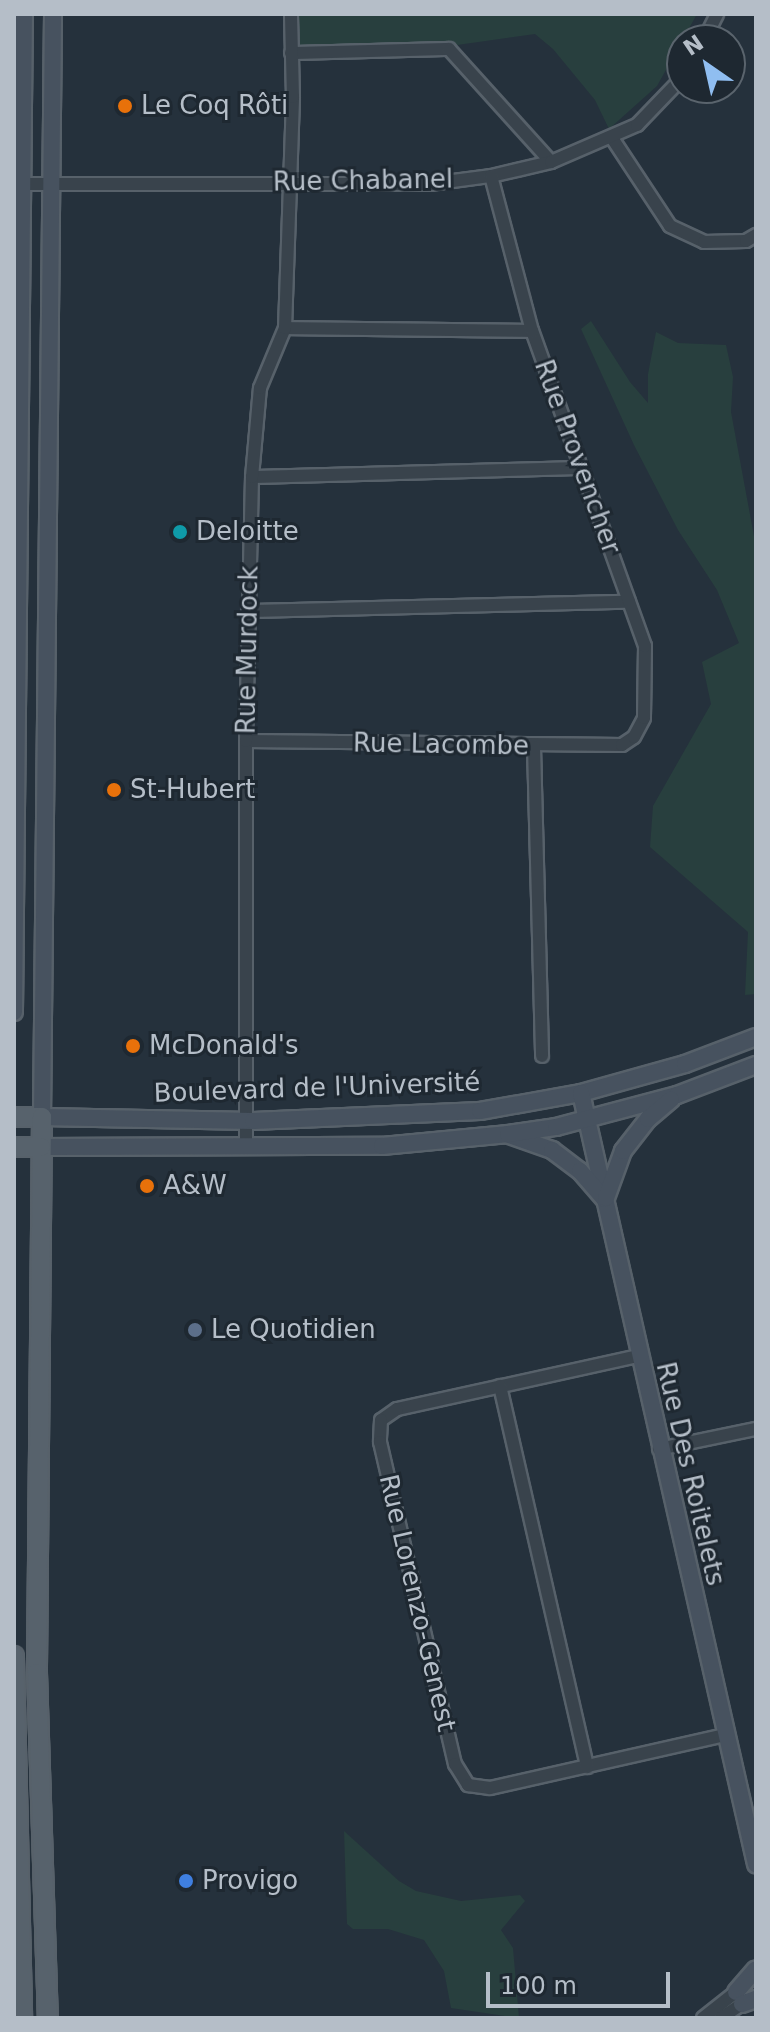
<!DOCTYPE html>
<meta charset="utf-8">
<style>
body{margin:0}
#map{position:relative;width:770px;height:2032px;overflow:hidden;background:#25313c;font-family:"DejaVu Sans",sans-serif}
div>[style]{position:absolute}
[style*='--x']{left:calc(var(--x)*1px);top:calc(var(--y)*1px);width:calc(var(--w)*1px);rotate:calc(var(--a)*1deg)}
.green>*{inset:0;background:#283f3e}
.roads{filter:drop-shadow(2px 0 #57616a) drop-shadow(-2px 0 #57616a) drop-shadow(0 2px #57616a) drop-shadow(0 -2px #57616a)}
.street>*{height:12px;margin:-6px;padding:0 6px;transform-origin:6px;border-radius:6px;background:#39434c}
.secondary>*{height:16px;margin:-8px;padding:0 8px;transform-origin:8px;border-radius:8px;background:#47525f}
.primary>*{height:18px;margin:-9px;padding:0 9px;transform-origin:9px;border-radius:9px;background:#57626c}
.dots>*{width:22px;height:22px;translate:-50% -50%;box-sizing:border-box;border:4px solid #1e2831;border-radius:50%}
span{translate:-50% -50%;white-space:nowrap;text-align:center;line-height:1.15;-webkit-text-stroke:6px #1e2831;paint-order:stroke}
.poi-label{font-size:26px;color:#b5bec8}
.left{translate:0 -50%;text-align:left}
.street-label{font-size:26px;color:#b5bec8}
.frame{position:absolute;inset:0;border:16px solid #b5bec8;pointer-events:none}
.north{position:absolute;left:666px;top:24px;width:80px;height:80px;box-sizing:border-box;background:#1e2831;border:2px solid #5a646d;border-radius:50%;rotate:326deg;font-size:22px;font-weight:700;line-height:32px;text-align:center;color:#b5bec8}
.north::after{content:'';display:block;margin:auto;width:28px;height:36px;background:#90bef1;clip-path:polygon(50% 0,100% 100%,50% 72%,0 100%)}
.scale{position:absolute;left:486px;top:1972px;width:184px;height:36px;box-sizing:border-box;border:4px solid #b5bec8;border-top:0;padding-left:10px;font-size:24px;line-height:28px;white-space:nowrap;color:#b5bec8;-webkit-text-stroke:6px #1e2831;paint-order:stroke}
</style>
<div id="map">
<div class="green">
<i style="clip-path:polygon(296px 14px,697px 14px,657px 86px,609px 129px,595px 100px,553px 49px,535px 34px,422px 50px,297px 53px)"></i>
<i style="clip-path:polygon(591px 321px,630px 382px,648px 403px,648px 374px,656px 332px,678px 343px,726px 345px,733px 377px,731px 412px,756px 547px,756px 994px,745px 995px,748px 932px,650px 847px,653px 806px,711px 704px,702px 662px,739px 643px,717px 590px,678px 530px,634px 445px,581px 329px)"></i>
<i style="clip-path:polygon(344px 1831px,399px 1881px,416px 1891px,461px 1901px,520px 1895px,525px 1901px,501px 1930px,513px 1948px,519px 2018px,451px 2008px,444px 1971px,424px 1940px,388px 1929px,353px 1929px,347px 1924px)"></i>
</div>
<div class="roads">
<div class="street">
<i style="--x:704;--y:40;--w:29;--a:-63"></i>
<i style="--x:291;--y:53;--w:158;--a:-1.5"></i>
<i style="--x:449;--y:49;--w:152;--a:47.9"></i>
<i style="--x:612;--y:138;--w:105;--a:56.6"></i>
<i style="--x:670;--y:226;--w:38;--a:25"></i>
<i style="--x:704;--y:242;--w:42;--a:-1.4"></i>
<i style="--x:746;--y:241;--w:12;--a:-31"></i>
<i style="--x:14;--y:184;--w:416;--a:0"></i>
<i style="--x:430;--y:184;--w:62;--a:-7.5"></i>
<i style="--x:491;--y:176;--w:62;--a:-13.1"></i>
<i style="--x:551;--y:162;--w:94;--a:-23.3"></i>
<i style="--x:637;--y:125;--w:65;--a:-46.2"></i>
<i style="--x:285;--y:328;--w:247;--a:0.7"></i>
<i style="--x:252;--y:477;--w:329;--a:-1.6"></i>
<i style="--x:248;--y:611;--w:381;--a:-1.4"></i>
<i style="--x:246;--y:741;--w:376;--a:0.6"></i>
<i style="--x:622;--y:745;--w:14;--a:-34"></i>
<i style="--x:634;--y:737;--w:21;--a:-62"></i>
<i style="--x:644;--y:718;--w:72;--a:-89.2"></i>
<i style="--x:645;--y:646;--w:335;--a:-109.7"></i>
<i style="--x:532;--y:331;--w:160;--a:-104.8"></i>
<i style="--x:534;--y:747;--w:309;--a:88.5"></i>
<i style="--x:246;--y:1148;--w:407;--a:-90"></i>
<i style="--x:246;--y:741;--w:264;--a:-88.7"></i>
<i style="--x:252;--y:477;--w:89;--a:-84.9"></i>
<i style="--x:260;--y:388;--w:65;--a:-67.4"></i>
<i style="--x:285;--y:328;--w:231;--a:-88"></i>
<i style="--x:293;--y:97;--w:83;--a:-91.4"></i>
<i style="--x:638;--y:1356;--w:247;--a:167.6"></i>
<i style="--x:397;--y:1409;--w:19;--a:145"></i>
<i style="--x:381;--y:1420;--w:22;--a:93"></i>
<i style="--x:380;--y:1442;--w:331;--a:76.9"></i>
<i style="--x:455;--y:1764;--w:25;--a:58"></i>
<i style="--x:468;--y:1785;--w:22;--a:8"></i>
<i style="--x:490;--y:1788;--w:241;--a:-12.7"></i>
<i style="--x:500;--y:1386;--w:391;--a:77.1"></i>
<i style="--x:659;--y:1449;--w:99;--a:-11.7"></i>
<i style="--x:703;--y:2018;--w:48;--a:-38.3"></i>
<i style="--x:721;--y:2018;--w:32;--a:-34"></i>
</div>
<div class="secondary">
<i style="--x:53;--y:14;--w:1103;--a:90.57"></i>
<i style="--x:42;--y:1117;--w:211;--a:1.1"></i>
<i style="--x:253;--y:1121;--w:227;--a:-2.5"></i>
<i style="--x:480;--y:1111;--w:103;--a:-10.1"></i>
<i style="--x:581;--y:1093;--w:108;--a:-15.6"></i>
<i style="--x:685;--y:1064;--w:76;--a:-20.8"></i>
<i style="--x:14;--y:1012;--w:998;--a:-89.43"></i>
<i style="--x:581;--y:1093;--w:791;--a:77.21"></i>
<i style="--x:509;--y:1135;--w:46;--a:19.2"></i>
<i style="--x:552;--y:1150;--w:35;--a:37"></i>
<i style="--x:580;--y:1171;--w:37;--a:49"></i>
<i style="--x:41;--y:1147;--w:341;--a:-0.2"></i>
<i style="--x:382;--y:1146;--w:127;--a:-5.4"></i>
<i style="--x:508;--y:1134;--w:49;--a:-8.3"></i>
<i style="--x:556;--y:1127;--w:125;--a:-14.8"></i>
<i style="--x:677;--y:1095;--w:85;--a:-20.8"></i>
<i style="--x:606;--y:1198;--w:50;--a:-70.1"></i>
<i style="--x:623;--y:1151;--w:41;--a:-52"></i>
<i style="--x:648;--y:1119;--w:30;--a:-40"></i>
<i style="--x:736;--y:1992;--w:30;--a:-49"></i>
<i style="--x:742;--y:2004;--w:15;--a:-20"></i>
</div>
<div class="primary">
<i style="--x:14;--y:1117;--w:28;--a:0"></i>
<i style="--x:42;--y:1117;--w:556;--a:90.52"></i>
<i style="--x:37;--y:1673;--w:345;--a:88.2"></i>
<i style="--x:14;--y:1147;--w:27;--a:0"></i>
<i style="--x:14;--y:1656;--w:362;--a:88.7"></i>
</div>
</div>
<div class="dots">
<i style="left:125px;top:106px;background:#e8710a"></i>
<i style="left:180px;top:532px;background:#0f9aa8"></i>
<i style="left:114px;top:790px;background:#e8710a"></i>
<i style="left:133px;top:1046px;background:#e8710a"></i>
<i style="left:147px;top:1186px;background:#e8710a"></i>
<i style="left:195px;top:1330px;background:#5c6f8a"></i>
<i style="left:186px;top:1881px;background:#3f7fe0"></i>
</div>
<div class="poi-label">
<span class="left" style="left:141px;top:106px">Le Coq Rôti</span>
<span class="left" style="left:196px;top:532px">Deloitte</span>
<span class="left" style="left:130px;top:790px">St-Hubert</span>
<span class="left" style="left:149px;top:1046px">McDonald's</span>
<span class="left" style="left:163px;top:1186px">A&amp;W</span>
<span class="left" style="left:211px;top:1330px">Le Quotidien</span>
<span class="left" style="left:202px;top:1881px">Provigo</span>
</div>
<div class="street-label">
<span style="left:363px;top:181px;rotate:-1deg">Rue Chabanel</span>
<span style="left:577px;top:457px;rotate:70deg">Rue Provencher</span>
<span style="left:248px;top:650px;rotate:-89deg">Rue Murdock</span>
<span style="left:441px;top:745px;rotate:1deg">Rue Lacombe</span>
<span style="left:317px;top:1088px;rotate:-2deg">Boulevard de l'Université</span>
<span style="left:690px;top:1474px;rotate:77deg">Rue Des Roitelets</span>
<span style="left:417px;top:1603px;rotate:77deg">Rue Lorenzo-Genest</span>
</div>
<div class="frame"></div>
<div class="north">N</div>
<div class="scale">100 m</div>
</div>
